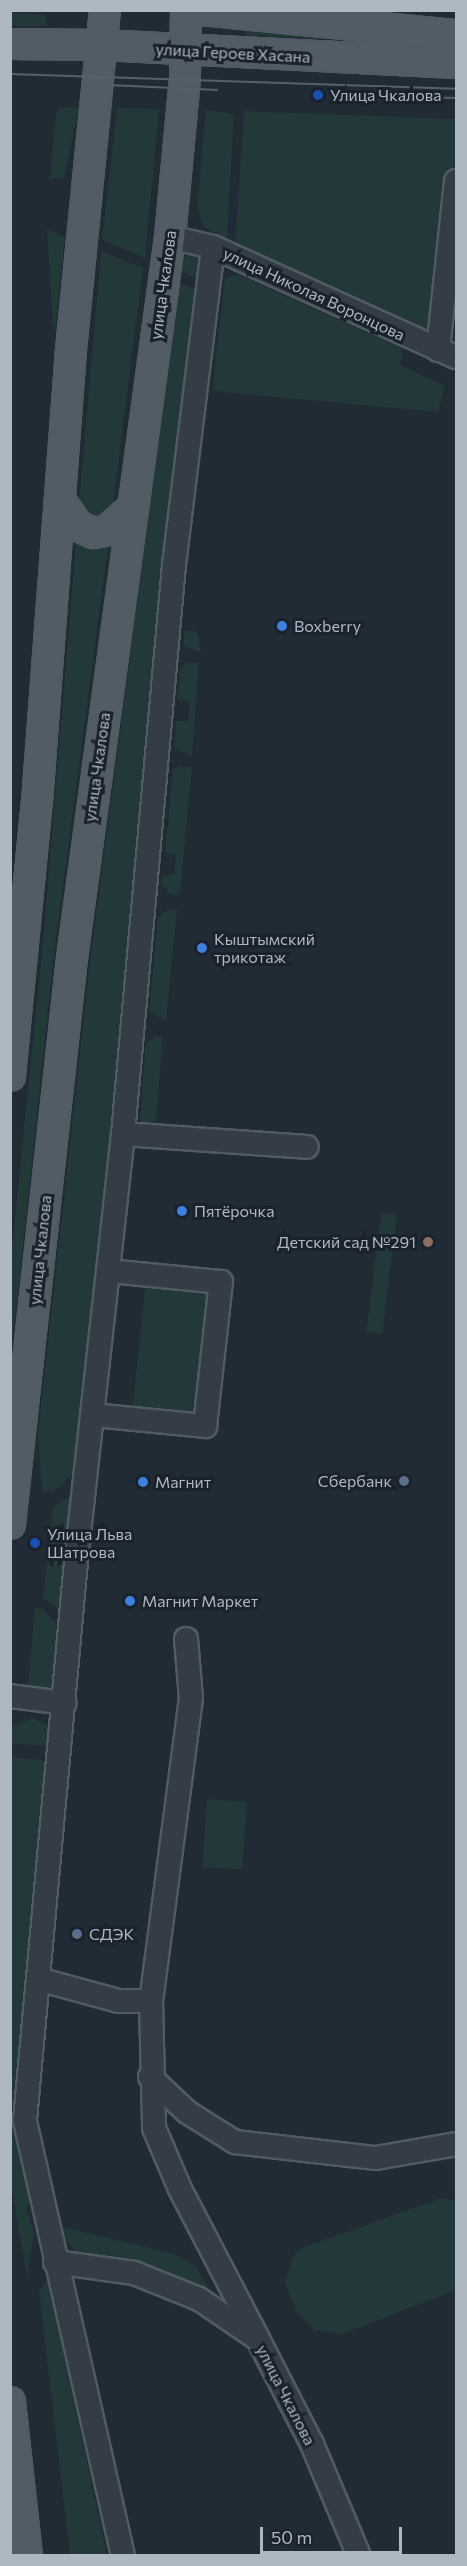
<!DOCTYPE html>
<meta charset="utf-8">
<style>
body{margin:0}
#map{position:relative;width:467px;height:2566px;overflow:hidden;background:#212b36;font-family:Commissioner,sans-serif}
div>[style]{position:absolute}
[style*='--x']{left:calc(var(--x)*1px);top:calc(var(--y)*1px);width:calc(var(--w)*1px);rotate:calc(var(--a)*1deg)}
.green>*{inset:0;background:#233838;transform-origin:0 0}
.roads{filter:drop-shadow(2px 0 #515b64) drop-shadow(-2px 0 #515b64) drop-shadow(0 2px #515b64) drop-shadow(0 -2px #515b64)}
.minor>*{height:22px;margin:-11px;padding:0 11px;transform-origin:11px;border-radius:11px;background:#343d47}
.major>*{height:28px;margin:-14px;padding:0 14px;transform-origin:14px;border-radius:14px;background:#525c67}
.tram>*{height:1.5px;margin:-0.75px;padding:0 0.75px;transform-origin:0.75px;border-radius:0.75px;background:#56616e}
.dots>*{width:16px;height:16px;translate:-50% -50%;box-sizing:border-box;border:3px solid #1a222b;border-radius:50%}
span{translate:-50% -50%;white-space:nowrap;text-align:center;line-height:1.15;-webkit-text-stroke:6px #1a222b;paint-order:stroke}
.street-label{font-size:16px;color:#aeb8c3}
.poi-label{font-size:16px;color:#aeb8c3}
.left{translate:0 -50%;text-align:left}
.right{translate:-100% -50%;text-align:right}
.frame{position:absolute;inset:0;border:12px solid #aeb8c3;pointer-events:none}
.scale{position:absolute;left:260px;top:2527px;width:142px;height:27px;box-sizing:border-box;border:3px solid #aeb8c3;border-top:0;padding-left:8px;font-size:18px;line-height:21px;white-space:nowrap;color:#aeb8c3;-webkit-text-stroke:4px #1a222b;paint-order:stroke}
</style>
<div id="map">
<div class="green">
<i style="clip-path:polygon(11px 13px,47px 15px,46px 26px,11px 26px)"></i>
<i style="clip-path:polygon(246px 27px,426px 44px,245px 35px)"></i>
<i style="clip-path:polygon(79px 107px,64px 179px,50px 178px,56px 113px,61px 108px)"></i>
<i style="clip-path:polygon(117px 108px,159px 109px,145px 258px,102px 240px)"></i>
<i style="clip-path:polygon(206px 110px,234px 114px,227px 240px,204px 227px,197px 208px)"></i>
<i style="clip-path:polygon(244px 111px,456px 119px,456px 153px,433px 336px,235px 244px)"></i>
<i style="clip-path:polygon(47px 229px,65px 237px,55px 331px,53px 329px)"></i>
<i style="clip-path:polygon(101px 251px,143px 268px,113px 505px,109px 512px,96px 518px,82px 511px,79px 502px)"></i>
<i style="clip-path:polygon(196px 252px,201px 256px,201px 281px,180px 272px,186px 253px)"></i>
<i style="clip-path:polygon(237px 274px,403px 349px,400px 365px,445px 386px,438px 412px,212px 391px,225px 279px)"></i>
<i style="clip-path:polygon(179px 283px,200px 291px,88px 1416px,80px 1415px,73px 1474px,53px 1492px,42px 1491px,38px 1433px,90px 961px)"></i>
<i style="clip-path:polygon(76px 542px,108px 547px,54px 955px,11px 1357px,11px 1256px,42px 953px)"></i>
<i style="clip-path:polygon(184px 631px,197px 631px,201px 653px,184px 646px)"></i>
<i style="clip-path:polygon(186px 663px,199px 663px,192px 757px,174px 747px,176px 721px,188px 721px,190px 701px,177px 700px,180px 670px)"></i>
<i style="clip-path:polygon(180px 766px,192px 767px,180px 895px,169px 893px,161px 883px,163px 875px,174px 875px,176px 854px,165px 853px,173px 769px)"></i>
<i style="clip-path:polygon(168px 909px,177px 910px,166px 1021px,149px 1011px,158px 917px)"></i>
<i style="clip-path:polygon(156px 1036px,163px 1036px,155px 1130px,140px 1121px,145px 1048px,148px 1041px)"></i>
<i style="left:381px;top:1213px;width:16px;height:120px;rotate:7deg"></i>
<i style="left:146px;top:1280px;width:69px;height:132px;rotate:6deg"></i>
<i style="clip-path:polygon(82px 1488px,67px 1615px,43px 1598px,53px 1507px)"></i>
<i style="clip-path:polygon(35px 1607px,43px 1609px,57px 1625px,55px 1658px,62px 1660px,56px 1682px,46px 1689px,28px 1687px)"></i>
<i style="clip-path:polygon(33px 1718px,49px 1725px,54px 1735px,54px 1747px,11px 1743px,11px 1727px)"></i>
<i style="clip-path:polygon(10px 1757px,51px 1761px,17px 2096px,32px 2201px,26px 2209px,34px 2232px,27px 2277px,10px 2180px)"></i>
<i style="left:207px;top:1799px;width:40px;height:68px;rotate:4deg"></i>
<i style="clip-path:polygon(442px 2198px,456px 2200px,456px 2290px,342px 2334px,315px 2330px,297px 2312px,285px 2283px,293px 2256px,304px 2247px)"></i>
<i style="clip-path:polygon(58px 2226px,174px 2254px,196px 2267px,210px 2291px,122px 2261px,77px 2252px,58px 2234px)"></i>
<i style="clip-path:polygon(48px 2279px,107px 2555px,70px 2555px,39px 2291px)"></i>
</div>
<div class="roads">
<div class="minor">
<i style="--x:170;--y:237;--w:44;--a:13.1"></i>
<i style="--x:213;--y:247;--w:267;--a:24.4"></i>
<i style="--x:438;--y:350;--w:170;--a:-83.9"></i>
<i style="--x:123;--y:1134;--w:184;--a:4"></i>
<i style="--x:93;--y:1415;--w:113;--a:5.6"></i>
<i style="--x:205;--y:1426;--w:145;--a:-83.7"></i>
<i style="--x:221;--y:1282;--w:113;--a:-174.4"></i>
<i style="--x:186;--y:1639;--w:59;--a:85.2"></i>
<i style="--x:191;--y:1698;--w:306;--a:97.5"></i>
<i style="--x:151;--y:2001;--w:127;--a:88.6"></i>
<i style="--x:154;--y:2128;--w:66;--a:66.9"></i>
<i style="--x:180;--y:2189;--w:169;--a:62.5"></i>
<i style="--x:10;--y:1696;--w:55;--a:7.3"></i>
<i style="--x:38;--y:1979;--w:84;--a:15.2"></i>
<i style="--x:119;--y:2001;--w:32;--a:0"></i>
<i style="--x:150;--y:2077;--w:51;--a:43.4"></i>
<i style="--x:187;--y:2112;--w:57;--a:32"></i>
<i style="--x:235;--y:2142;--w:142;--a:6.5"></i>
<i style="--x:376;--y:2158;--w:81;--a:-9.9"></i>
<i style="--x:55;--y:2262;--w:80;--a:7.9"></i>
<i style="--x:134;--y:2273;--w:70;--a:21.8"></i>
<i style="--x:199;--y:2299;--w:71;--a:34.1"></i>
<i style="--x:258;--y:2339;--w:118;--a:62.8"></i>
<i style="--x:312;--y:2444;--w:121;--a:67.2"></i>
<i style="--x:123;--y:2556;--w:447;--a:-102.7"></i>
<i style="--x:25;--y:2120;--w:571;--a:-84.78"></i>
<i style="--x:77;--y:1551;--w:420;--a:-83.7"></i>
<i style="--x:123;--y:1134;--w:571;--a:-84.88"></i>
<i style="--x:174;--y:565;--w:320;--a:-83"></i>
</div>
<div class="major">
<i style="--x:200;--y:10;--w:257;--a:5.6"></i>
<i style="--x:10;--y:44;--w:92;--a:0.6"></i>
<i style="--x:102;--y:45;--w:354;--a:2.9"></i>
<i style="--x:61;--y:502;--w:29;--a:55"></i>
<i style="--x:78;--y:526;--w:17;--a:25"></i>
<i style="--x:93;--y:533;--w:15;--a:-11"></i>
<i style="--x:108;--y:530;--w:31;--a:-42"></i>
<i style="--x:10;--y:1076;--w:275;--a:-84.4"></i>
<i style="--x:37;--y:802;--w:443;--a:-85.7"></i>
<i style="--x:70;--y:360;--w:352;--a:-84.3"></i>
<i style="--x:10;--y:1524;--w:569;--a:-83.75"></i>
<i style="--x:72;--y:958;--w:728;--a:-82.26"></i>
<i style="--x:170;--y:237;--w:160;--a:-84.6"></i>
<i style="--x:185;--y:78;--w:68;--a:-89.2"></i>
<i style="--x:10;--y:2402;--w:155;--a:83.7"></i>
</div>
</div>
<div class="tram">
<i style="--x:10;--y:74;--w:446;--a:1.9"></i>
<i style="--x:109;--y:85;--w:108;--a:2.7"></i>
<i style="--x:415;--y:97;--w:41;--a:1.4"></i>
</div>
<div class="dots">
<i style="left:318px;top:95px;background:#1a4fb4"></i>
<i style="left:282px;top:626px;background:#3f7fe0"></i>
<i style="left:202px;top:948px;background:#3f7fe0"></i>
<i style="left:182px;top:1211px;background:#3f7fe0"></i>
<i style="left:428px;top:1242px;background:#8d6e63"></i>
<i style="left:404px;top:1481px;background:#5c6f8a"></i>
<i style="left:143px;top:1482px;background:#3f7fe0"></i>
<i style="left:35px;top:1543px;background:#1a4fb4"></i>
<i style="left:130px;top:1601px;background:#3f7fe0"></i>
<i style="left:77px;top:1934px;background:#5c6f8a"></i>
</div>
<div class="street-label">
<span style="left:233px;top:53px;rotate:3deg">улица Героев Хасана</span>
<span style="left:163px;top:285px;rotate:-82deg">улица Чкалова</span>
<span style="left:314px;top:294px;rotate:25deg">улица Николая Воронцова</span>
<span style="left:97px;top:767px;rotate:-82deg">улица Чкалова</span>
<span style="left:40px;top:1250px;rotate:-84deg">улица Чкалова</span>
<span style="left:286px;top:2395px;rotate:63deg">улица Чкалова</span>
</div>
<div class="poi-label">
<span class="left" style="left:330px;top:95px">Улица Чкалова</span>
<span class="left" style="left:294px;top:626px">Boxberry</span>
<span class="left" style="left:214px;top:948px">Кыштымский<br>трикотаж</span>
<span class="left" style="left:194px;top:1211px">Пятёрочка</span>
<span class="right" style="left:416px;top:1242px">Детский сад №291</span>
<span class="right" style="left:392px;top:1481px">Сбербанк</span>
<span class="left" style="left:155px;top:1482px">Магнит</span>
<span class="left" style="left:47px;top:1543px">Улица Льва<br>Шатрова</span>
<span class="left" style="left:142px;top:1601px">Магнит Маркет</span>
<span class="left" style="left:89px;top:1934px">СДЭК</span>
</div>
<div class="frame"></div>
<div class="scale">50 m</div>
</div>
